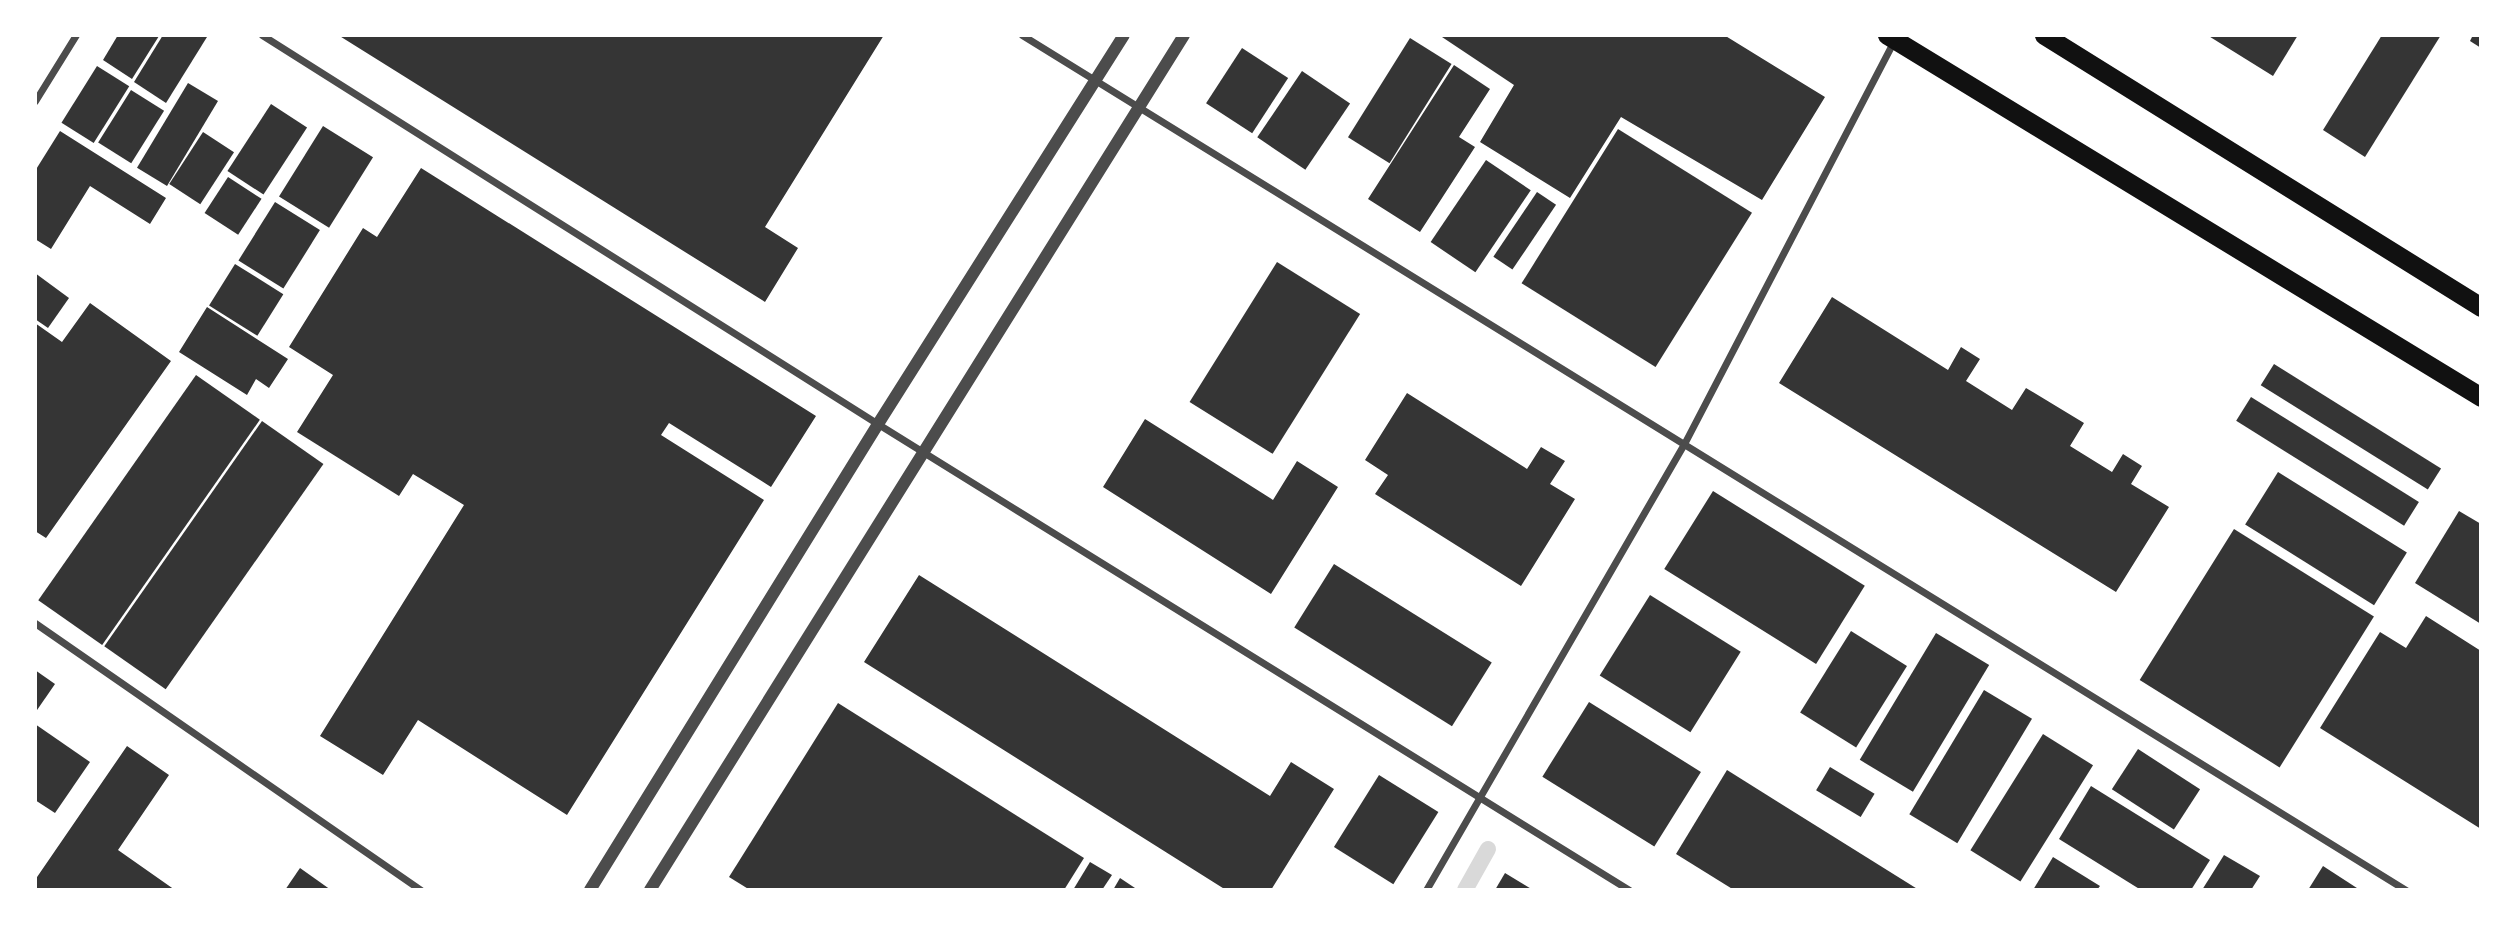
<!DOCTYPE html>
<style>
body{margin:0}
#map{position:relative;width:2516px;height:925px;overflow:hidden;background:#fff;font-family:"Noto Serif",serif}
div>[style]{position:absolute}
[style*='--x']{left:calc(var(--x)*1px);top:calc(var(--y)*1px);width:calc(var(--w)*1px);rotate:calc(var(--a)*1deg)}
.stream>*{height:16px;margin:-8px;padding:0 8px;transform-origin:8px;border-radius:8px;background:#d9d9d9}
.building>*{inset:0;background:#353535;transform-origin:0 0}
.minor>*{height:7px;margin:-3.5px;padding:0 3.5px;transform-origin:3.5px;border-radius:3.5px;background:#4c4c4c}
.tertiary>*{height:12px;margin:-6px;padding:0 6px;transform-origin:6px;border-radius:6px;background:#4c4c4c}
.trunk>*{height:19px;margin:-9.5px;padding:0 9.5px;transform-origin:9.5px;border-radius:9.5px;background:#111}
span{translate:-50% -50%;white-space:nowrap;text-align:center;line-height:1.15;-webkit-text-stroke:7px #fff;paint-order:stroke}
.frame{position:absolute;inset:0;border:37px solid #fff;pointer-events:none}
</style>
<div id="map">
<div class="stream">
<i style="--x:1465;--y:890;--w:47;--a:-60.7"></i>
</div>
<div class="building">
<i style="clip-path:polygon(118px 35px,159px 36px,132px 79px,103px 60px)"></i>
<i style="clip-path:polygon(163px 35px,207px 37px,166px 103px,134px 82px)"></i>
<i style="clip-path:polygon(338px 35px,884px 35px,765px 227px,798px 248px,765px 302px)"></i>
<i style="clip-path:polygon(1439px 35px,1724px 35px,1825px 97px,1762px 200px,1621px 117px,1570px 198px,1480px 142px,1514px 85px)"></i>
<i style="clip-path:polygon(2207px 35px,2298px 35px,2273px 76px)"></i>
<i style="clip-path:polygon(2382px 35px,2441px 35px,2365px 157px,2323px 130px)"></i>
<i style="clip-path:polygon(2473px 35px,2481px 35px,2481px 48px,2470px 41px)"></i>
<i style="left:1410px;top:38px;width:49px;height:117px;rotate:32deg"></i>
<i style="left:1242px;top:48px;width:55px;height:66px;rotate:33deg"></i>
<i style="clip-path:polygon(1454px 65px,1490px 89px,1459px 137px,1475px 147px,1420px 232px,1368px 199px)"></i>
<i style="left:97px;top:66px;width:38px;height:67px;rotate:32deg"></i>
<i style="left:1302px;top:71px;width:58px;height:80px;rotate:34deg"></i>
<i style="left:188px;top:83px;width:35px;height:99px;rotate:31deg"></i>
<i style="left:131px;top:90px;width:39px;height:62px;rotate:32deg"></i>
<i style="left:271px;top:104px;width:43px;height:80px;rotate:33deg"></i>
<i style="left:323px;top:126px;width:59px;height:83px;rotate:32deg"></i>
<i style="left:1618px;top:129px;width:158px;height:182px;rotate:32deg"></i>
<i style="clip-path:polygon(60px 131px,166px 198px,150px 224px,90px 186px,51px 249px,35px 239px,35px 171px)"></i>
<i style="left:203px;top:132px;width:37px;height:62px;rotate:33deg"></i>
<i style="left:1486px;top:160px;width:54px;height:99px;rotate:34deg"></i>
<i style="clip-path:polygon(421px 168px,816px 416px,771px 487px,669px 423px,661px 435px,764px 500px,567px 815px,418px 720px,383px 775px,320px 736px,464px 505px,413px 474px,399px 496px,297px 432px,333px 375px,289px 347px,363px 228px,377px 237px)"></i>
<i style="left:228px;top:177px;width:40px;height:43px;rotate:33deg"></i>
<i style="left:1537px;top:192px;width:23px;height:78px;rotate:34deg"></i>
<i style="left:275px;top:202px;width:53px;height:69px;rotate:32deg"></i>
<i style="left:1277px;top:262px;width:98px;height:165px;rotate:32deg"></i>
<i style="left:235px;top:264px;width:57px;height:49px;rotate:32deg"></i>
<i style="clip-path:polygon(35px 273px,69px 298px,48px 328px,35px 319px)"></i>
<i style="clip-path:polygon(1832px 297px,1948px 370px,1961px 347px,1980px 359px,1966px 381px,2012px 410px,2026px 388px,2084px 423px,2070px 446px,2112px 472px,2123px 454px,2142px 466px,2131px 484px,2169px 507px,2116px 592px,1779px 383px)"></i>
<i style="clip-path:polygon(90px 303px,171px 361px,46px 538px,35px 531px,35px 323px,62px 342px)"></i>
<i style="clip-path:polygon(207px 307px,288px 359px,269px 388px,256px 379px,247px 395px,179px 352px)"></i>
<i style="left:2274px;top:364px;width:197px;height:25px;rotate:32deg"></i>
<i style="left:196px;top:375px;width:78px;height:275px;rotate:35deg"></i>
<i style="clip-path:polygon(1407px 393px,1527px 469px,1541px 447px,1565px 461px,1550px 484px,1575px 499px,1521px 586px,1375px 494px,1388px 475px,1365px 460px)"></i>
<i style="left:2251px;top:397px;width:198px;height:28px;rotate:32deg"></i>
<i style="clip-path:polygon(1145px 419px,1273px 500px,1297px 461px,1338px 487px,1271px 594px,1103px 487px)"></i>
<i style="left:262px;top:421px;width:75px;height:275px;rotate:35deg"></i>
<i style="left:2278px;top:472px;width:152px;height:62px;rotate:32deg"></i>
<i style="left:1713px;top:491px;width:179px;height:92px;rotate:32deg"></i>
<i style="clip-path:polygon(2459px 511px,2481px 524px,2481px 624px,2415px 583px)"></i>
<i style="left:2234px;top:529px;width:165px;height:178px;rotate:32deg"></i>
<i style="left:1334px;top:564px;width:186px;height:75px;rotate:32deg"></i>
<i style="clip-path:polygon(919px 575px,1270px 796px,1291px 762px,1334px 789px,1271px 890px,1226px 890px,864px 662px)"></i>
<i style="left:1650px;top:595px;width:107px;height:95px;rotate:32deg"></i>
<i style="clip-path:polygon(2426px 616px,2481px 651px,2481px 829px,2320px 728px,2380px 632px,2406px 648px)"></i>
<i style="left:1851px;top:631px;width:66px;height:96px;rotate:32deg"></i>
<i style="left:1936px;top:633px;width:62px;height:148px;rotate:31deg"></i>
<i style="clip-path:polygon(35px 670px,55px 684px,35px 713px)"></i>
<i style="left:1984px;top:690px;width:56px;height:145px;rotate:31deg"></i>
<i style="left:1589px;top:702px;width:132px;height:88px;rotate:32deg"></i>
<i style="clip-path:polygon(838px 703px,1084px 858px,1064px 890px,750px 890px,729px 877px)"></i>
<i style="clip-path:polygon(35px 724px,90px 762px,55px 813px,35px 800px)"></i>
<i style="left:2043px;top:734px;width:59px;height:137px;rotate:32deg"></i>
<i style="clip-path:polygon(127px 746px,169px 775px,118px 850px,175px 890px,35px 890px,35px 880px)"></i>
<i style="left:2138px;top:749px;width:74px;height:48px;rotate:33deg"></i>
<i style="left:1830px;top:767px;width:52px;height:27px;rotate:31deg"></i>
<i style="clip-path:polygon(1727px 770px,1919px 890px,1734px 890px,1676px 854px)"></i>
<i style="left:1379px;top:775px;width:70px;height:85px;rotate:32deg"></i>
<i style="clip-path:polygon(2091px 786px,2210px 860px,2191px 890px,2141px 890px,2059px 839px)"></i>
<i style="clip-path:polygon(2224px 855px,2260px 876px,2251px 890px,2202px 890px)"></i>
<i style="clip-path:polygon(2053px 857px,2100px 886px,2097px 890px,2033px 890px)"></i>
<i style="clip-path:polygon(1090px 862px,1112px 875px,1102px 890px,1073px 890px)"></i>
<i style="clip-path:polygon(2323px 866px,2360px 890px,2308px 890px)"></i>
<i style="clip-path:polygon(300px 868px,331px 890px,285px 890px)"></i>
<i style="clip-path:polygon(1505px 873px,1533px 890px,1495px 890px)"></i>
<i style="clip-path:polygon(1120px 878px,1138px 890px,1113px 890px)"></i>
</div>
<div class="minor">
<i style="--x:262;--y:35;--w:729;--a:32.27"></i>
<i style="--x:878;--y:424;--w:884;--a:31.82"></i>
<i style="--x:1022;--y:35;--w:1627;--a:31.71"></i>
<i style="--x:35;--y:101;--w:78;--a:-58.2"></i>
<i style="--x:35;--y:623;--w:469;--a:34.7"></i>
<i style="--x:1426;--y:890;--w:517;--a:-59.97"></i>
<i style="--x:1685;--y:442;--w:451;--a:-62.5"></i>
</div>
<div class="tertiary">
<i style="--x:590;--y:890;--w:548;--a:-58.28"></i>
<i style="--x:878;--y:424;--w:460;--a:-57.7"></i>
<i style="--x:650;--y:890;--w:1008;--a:-58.01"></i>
</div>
<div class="trunk">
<i style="--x:1887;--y:35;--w:696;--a:31.36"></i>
<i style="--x:2044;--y:35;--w:515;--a:31.9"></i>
</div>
<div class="frame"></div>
</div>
